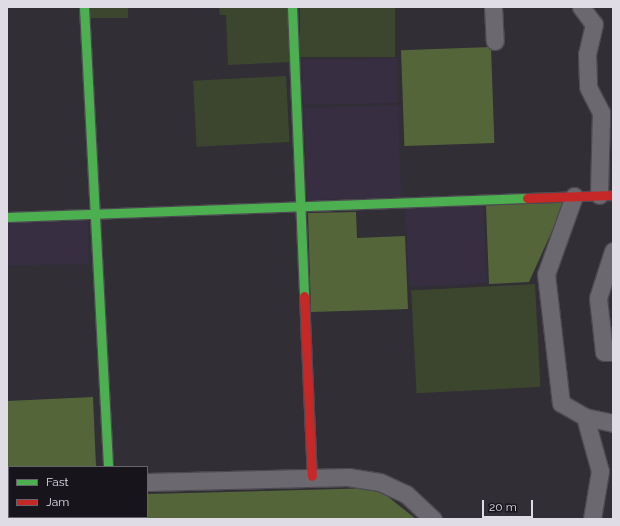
<!DOCTYPE html>
<style>
body{margin:0}
#map{position:relative;width:620px;height:526px;overflow:hidden;background:#312e36;font-family:Raleway,sans-serif}
div>[style]{position:absolute}
[style*='--x']{left:calc(var(--x)*1px);top:calc(var(--y)*1px);width:calc(var(--w)*1px);rotate:calc(var(--a)*1deg)}
.built>*{inset:0;background:#372e42;transform-origin:0 0}
.green>*{inset:0;background:#3c462e;transform-origin:0 0}
.forest>*{inset:0;background:#546639;transform-origin:0 0}
.roads{filter:drop-shadow(1px 0 #4d4a51) drop-shadow(-1px 0 #4d4a51) drop-shadow(0 1px #4d4a51) drop-shadow(0 -1px #4d4a51)}
.street>*{height:17px;margin:-8.5px;padding:0 8.5px;transform-origin:8.5px;border-radius:8.5px;background:#6b686f}
.fast>*{height:9px;margin:-4.5px;padding:0 4.5px;transform-origin:4.5px;border-radius:4.5px;background:#4caf50}
.jam>*{height:9px;margin:-4.5px;padding:0 4.5px;transform-origin:4.5px;border-radius:4.5px;background:#c62828}
span{translate:-50% -50%;white-space:nowrap;text-align:center;line-height:1.15;-webkit-text-stroke:4px #17141b;paint-order:stroke}
.frame{position:absolute;inset:0;border:8px solid #e0dce6;pointer-events:none}
.legend{position:absolute;left:8px;top:466px;width:140px;height:52px;box-sizing:border-box;background:#17141b;border:1px solid #67646c;margin:0;padding:5px 7px;list-style:none;font-size:12px;color:#e0dce6}
.legend li{display:flex;align-items:center;gap:8px;height:20px}
.legend b{width:20px;border:1px solid #67646c}
.scale{position:absolute;left:482px;top:500px;width:51px;height:18px;box-sizing:border-box;border:2px solid #e0dce6;border-top:0;padding-left:5px;font-size:12px;line-height:14px;white-space:nowrap;color:#e0dce6;-webkit-text-stroke:3px #17141b;paint-order:stroke}
</style>
<div id="map">
<div class="built">
<i style="left:397px;top:58px;width:45px;height:95px;rotate:89deg"></i>
<i style="left:398px;top:105px;width:92px;height:94px;rotate:88deg"></i>
<i style="left:483px;top:205px;width:78px;height:78px;rotate:87deg"></i>
<i style="left:88px;top:221px;width:43px;height:81px;rotate:89deg"></i>
</div>
<div class="green">
<i style="left:88px;top:7px;width:40px;height:11px"></i>
<i style="clip-path:polygon(219px 7px,288px 7px,290px 62px,228px 65px,226px 15px,220px 15px)"></i>
<i style="left:300px;top:7px;width:95px;height:50px"></i>
<i style="left:286px;top:76px;width:66px;height:93px;rotate:87deg"></i>
<i style="left:535px;top:284px;width:103px;height:124px;rotate:87deg"></i>
</div>
<div class="forest">
<i style="left:491px;top:47px;width:96px;height:90px;rotate:88deg"></i>
<i style="clip-path:polygon(565px 202px,529px 282px,489px 284px,486px 205px)"></i>
<i style="clip-path:polygon(356px 212px,357px 238px,405px 236px,408px 309px,311px 312px,308px 213px)"></i>
<i style="clip-path:polygon(93px 397px,96px 467px,9px 467px,7px 505px,7px 401px)"></i>
<i style="clip-path:polygon(377px 488px,416px 519px,107px 519px,147px 517px,147px 494px)"></i>
</div>
<div class="roads">
<div class="street">
<i style="--x:493;--y:7;--w:34;--a:87"></i>
<i style="--x:581;--y:7;--w:21;--a:53"></i>
<i style="--x:594;--y:24;--w:31;--a:103"></i>
<i style="--x:587;--y:54;--w:33;--a:88"></i>
<i style="--x:588;--y:87;--w:28;--a:63"></i>
<i style="--x:601;--y:112;--w:83;--a:91.4"></i>
<i style="--x:574;--y:196;--w:83;--a:109.7"></i>
<i style="--x:546;--y:274;--w:130;--a:83.4"></i>
<i style="--x:561;--y:403;--w:28;--a:30"></i>
<i style="--x:585;--y:417;--w:29;--a:12"></i>
<i style="--x:613;--y:251;--w:49;--a:107.7"></i>
<i style="--x:598;--y:298;--w:54;--a:83.7"></i>
<i style="--x:604;--y:352;--w:9;--a:0"></i>
<i style="--x:585;--y:417;--w:56;--a:74.5"></i>
<i style="--x:600;--y:471;--w:49;--a:99.5"></i>
<i style="--x:147;--y:482;--w:201;--a:-1.4"></i>
<i style="--x:348;--y:477;--w:32;--a:9"></i>
<i style="--x:380;--y:482;--w:29;--a:25"></i>
<i style="--x:406;--y:494;--w:37;--a:43"></i>
<i style="--x:94;--y:519;--w:2;--a:-63"></i>
</div>
<div class="fast">
<i style="--x:84;--y:7;--w:461;--a:87"></i>
<i style="--x:292;--y:7;--w:289;--a:87.6"></i>
<i style="--x:7;--y:217;--w:520;--a:-2.09"></i>
</div>
<div class="jam">
<i style="--x:527;--y:198;--w:86;--a:-2"></i>
<i style="--x:304;--y:296;--w:180;--a:87.5"></i>
</div>
</div>
<div class="frame"></div>
<ul class="legend">
<li><b style="height:5px;background:#4caf50"></b>Fast</li>
<li><b style="height:5px;background:#c62828"></b>Jam</li>
</ul>
<div class="scale">20 m</div>
</div>
